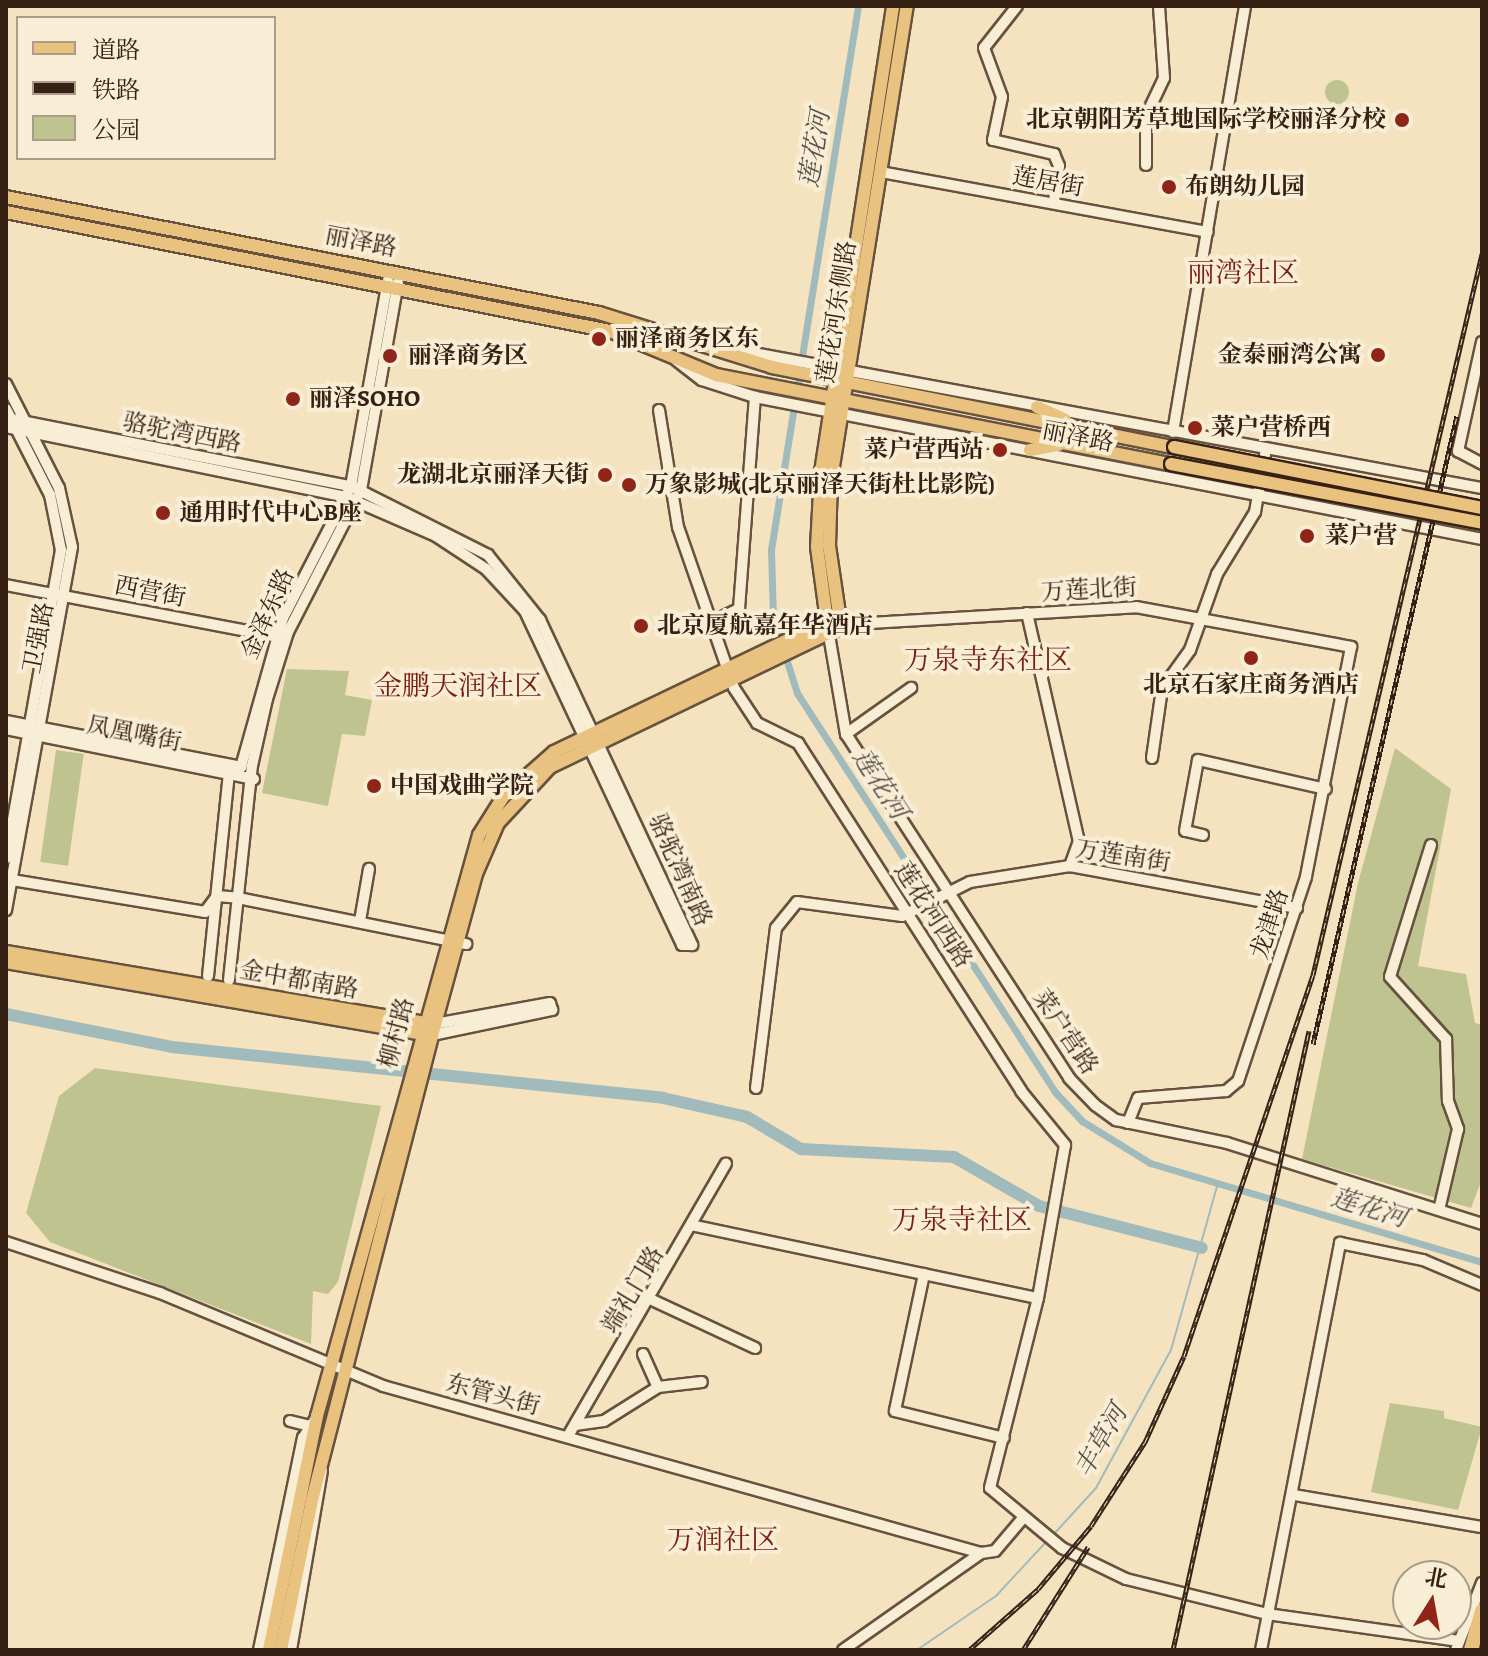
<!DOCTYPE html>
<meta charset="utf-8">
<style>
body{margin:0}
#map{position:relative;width:1488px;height:1656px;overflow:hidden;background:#f5e3bf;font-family:Alegreya,"Noto Serif SC",serif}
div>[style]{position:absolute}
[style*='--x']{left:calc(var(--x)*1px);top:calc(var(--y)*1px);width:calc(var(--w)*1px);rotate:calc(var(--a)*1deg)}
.green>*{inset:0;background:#bec390;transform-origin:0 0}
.round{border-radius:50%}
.stream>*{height:2px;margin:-1px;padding:0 1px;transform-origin:1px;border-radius:1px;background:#a1bbbd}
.canal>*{height:7px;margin:-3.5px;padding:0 3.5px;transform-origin:3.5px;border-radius:3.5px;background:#a1bbbd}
.river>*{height:12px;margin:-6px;padding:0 6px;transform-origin:6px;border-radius:6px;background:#a1bbbd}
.roads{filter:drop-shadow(2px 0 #66523f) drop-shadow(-2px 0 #66523f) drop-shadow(0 2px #66523f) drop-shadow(0 -2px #66523f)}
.minor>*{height:10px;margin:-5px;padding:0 5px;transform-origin:5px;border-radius:5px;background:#f8edd5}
.major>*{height:12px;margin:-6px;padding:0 6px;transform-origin:6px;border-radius:6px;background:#eac280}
.highway>*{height:14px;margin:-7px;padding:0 7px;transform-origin:7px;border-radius:7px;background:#eac280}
.rail>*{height:5px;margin-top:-2.5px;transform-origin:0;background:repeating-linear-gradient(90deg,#f8edd5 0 6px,#372114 0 12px);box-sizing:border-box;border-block:2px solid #372114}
.bridges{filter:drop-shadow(2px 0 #372114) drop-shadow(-2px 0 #372114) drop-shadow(0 2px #372114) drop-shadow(0 -2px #372114)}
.major-bridge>*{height:12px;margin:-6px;padding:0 6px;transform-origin:6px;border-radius:6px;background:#eac280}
.dots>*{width:22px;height:22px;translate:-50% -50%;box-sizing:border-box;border:4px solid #f8edd5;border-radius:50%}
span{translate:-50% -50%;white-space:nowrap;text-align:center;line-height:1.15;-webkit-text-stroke:8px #f8edd5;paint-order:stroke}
.poi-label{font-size:24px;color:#372114;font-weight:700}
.right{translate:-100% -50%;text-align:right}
.left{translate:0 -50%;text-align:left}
.street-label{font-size:24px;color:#372114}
.water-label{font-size:26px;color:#574f47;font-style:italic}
.quarter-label{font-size:28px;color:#7a1f14}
.frame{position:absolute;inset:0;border:8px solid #372114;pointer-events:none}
.legend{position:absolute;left:16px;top:16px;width:260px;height:144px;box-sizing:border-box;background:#f8edd5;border:2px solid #ab9b88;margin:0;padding:10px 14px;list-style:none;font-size:24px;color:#372114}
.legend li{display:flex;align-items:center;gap:16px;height:40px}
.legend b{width:40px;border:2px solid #ab9b88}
.north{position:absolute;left:1392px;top:1560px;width:80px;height:80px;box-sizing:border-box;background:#f8edd5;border:2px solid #ab9b88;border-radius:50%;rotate:11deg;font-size:22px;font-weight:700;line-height:32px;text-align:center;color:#372114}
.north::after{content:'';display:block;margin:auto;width:28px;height:36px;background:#8f2418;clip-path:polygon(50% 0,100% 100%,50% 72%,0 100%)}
</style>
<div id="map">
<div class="green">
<i class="round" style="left:1325px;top:80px;width:24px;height:24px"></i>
<i style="clip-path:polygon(287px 669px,349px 671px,345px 695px,372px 700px,365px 736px,342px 734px,328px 806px,262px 793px)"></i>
<i style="clip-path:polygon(1395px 748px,1451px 789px,1418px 966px,1466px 974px,1475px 1023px,1482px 1025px,1482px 1179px,1471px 1208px,1302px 1159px,1358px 883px)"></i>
<i style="left:56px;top:750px;width:28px;height:113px;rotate:8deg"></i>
<i style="clip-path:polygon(95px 1068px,381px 1106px,338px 1282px,328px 1294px,313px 1291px,311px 1344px,50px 1242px,26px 1213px,59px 1096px)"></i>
<i style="clip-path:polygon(1390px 1403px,1444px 1411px,1444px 1418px,1482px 1427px,1458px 1510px,1371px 1492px)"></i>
</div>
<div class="stream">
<i style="--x:1054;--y:1534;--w:62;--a:-47.6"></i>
<i style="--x:1096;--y:1488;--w:157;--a:-61.5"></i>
<i style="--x:1171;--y:1350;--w:173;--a:-74.3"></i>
<i style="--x:917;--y:1650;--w:96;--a:-34.4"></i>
<i style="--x:996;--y:1596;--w:75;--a:-47.2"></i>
</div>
<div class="canal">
<i style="--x:858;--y:6;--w:551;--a:99.09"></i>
<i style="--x:771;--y:550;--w:67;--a:88.3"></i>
<i style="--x:773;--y:617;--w:80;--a:72.5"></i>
<i style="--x:797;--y:693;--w:475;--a:57.1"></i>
<i style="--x:1055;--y:1092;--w:40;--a:47"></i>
<i style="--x:1082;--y:1121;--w:80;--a:31.7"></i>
<i style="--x:1150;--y:1163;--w:346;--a:16.6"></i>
</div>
<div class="river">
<i style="--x:6;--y:1014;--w:169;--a:11.2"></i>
<i style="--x:172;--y:1047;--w:494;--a:5.9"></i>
<i style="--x:663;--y:1098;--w:86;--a:12.7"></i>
<i style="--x:747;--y:1117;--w:63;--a:30.7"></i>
<i style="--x:801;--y:1149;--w:153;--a:3"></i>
<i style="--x:954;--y:1157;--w:98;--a:30"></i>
<i style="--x:1039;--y:1206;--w:168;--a:14.4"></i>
</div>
<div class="roads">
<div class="minor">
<i style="--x:1017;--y:6;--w:53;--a:128.2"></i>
<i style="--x:984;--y:48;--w:52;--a:69.8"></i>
<i style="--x:1002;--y:97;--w:44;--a:101.8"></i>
<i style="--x:993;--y:140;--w:63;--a:12.9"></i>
<i style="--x:1054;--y:154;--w:13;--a:67"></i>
<i style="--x:1059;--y:166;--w:37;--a:98"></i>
<i style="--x:1146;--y:165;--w:49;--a:-90"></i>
<i style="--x:1146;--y:116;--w:42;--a:-64.7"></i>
<i style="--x:1164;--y:78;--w:72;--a:-94"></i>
<i style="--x:881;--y:172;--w:332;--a:10.4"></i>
<i style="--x:1482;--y:342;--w:112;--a:102.4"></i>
<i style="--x:1458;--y:451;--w:27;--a:28"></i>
<i style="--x:721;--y:347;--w:774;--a:10.5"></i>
<i style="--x:676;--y:360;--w:33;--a:38"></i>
<i style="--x:702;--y:380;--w:56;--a:17.8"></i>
<i style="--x:755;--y:397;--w:741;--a:11.05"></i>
<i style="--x:6;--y:384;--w:117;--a:63"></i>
<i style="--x:59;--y:488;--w:60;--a:77.6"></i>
<i style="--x:72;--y:547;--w:369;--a:100.3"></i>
<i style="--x:6;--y:409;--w:97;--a:62.9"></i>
<i style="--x:50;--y:495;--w:56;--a:78.7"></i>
<i style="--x:61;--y:550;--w:313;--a:100.1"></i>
<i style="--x:659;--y:410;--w:119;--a:80.8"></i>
<i style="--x:678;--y:527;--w:170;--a:70.8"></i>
<i style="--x:734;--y:688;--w:42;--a:56.7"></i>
<i style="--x:757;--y:723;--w:46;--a:26"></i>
<i style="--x:798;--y:743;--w:413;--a:57.3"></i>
<i style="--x:1021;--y:1091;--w:70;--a:50.8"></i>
<i style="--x:1065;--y:1145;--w:155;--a:100"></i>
<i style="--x:1038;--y:1298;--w:196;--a:104.2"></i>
<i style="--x:990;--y:1488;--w:94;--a:39.8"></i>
<i style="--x:1062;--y:1548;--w:71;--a:25.8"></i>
<i style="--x:1126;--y:1579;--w:145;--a:13.9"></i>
<i style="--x:1267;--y:1614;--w:194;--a:8"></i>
<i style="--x:6;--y:418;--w:352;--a:11.2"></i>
<i style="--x:351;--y:486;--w:153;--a:26.7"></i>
<i style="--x:488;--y:555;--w:83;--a:51.3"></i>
<i style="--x:540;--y:620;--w:359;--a:64.9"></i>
<i style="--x:6;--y:427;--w:347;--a:11.6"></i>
<i style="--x:346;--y:497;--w:98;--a:23.4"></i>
<i style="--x:436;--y:536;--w:60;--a:33.4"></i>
<i style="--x:486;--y:569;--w:57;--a:47.1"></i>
<i style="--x:525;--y:611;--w:369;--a:64.8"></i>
<i style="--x:682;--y:945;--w:10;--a:0"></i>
<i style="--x:1173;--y:432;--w:432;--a:-80.4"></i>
<i style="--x:6;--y:585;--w:278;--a:10.8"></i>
<i style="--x:1027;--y:613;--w:234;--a:77.2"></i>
<i style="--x:1079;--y:841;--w:27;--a:110"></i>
<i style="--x:708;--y:624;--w:34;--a:-26"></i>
<i style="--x:739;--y:609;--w:213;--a:-85.7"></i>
<i style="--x:836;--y:625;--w:301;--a:-3.4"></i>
<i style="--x:1136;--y:607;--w:219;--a:10.5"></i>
<i style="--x:1351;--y:647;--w:234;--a:101.1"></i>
<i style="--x:1306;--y:877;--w:215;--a:108.4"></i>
<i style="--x:1238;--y:1081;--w:16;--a:140"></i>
<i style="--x:1226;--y:1091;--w:88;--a:175.5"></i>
<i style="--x:1138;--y:1098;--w:27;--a:112"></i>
<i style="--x:828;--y:629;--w:107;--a:80.3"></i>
<i style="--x:846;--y:734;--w:410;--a:57"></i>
<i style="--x:1069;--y:1078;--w:37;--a:46"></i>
<i style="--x:1095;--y:1105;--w:26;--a:36"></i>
<i style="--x:1116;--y:1120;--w:113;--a:11.7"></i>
<i style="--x:1227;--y:1143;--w:268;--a:17.6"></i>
<i style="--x:6;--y:721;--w:240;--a:11"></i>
<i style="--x:6;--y:729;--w:253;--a:11.4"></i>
<i style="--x:846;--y:734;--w:80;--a:-35.3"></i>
<i style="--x:1152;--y:758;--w:70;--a:-81.8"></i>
<i style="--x:1162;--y:689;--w:48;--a:-54.3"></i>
<i style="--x:1190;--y:650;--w:81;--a:-70.4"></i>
<i style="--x:1217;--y:574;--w:73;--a:-58.5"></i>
<i style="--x:1255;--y:512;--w:64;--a:-80.1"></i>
<i style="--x:1203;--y:835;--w:18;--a:-167"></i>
<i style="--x:1185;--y:831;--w:72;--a:-79.6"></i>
<i style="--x:1198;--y:760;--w:131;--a:12.8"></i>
<i style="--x:1431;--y:845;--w:138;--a:107.3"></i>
<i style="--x:1390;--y:977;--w:84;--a:47.9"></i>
<i style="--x:1446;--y:1039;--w:62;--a:88.2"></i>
<i style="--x:1448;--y:1101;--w:30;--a:70"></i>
<i style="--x:1458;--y:1129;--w:83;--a:103.2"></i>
<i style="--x:12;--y:880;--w:196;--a:9.4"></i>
<i style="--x:205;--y:912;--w:20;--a:-53"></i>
<i style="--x:217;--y:896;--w:21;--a:5"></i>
<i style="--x:238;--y:898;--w:233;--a:11.4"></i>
<i style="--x:360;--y:921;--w:53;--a:-80.2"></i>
<i style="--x:208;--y:976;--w:205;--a:-84.1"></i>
<i style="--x:229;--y:772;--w:13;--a:-23"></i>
<i style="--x:241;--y:767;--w:155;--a:-74.3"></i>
<i style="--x:283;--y:618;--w:148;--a:-62.7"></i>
<i style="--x:351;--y:486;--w:209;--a:-79.8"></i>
<i style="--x:229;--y:980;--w:215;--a:-83.9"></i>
<i style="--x:252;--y:766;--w:69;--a:-77.4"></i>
<i style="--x:267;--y:699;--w:70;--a:-72.6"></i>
<i style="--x:288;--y:632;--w:160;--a:-62.8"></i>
<i style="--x:361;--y:490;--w:211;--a:-79.9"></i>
<i style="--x:432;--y:1035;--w:123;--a:-11.8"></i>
<i style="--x:552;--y:1010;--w:7;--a:-106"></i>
<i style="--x:550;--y:1003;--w:117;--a:169.7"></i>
<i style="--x:756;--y:1088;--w:161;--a:-82.9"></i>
<i style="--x:776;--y:928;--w:33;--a:-51"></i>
<i style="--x:797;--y:902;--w:106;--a:7.6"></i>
<i style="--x:902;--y:916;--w:76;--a:-26.6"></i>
<i style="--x:970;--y:882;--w:101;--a:-9.1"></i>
<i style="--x:1070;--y:866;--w:231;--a:10.5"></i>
<i style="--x:695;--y:1226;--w:350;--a:11.9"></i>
<i style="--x:6;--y:1242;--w:162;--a:18.3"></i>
<i style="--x:160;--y:1293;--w:242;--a:22.6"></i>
<i style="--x:383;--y:1386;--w:621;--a:15.6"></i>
<i style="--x:924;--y:1274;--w:140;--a:102"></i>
<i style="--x:895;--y:1411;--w:112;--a:13.9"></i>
<i style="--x:650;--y:1299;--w:116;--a:25"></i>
<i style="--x:643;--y:1354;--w:36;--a:66"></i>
<i style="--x:290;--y:1421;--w:21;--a:14"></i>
<i style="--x:575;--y:1425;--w:29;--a:-8"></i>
<i style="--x:604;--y:1421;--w:64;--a:-32.2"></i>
<i style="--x:658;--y:1387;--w:44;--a:-6.5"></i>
<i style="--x:568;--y:1436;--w:315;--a:-59.9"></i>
<i style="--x:1294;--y:1495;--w:191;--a:9.7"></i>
<i style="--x:259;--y:1650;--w:217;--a:-78.3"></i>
<i style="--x:303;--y:1438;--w:24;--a:-57"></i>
<i style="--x:291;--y:1650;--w:182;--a:-80.2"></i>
<i style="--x:843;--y:1650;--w:169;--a:-35.1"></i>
<i style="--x:981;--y:1553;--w:14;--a:-8"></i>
<i style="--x:995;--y:1551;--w:43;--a:-49.7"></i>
<i style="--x:1261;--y:1650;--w:415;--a:-79"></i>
<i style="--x:1340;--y:1243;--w:85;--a:11.6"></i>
<i style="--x:1423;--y:1260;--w:64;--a:23"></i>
<i style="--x:1456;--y:1650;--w:72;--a:-68.8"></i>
</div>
<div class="major">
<i style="--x:6;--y:197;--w:604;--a:11.07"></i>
<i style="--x:599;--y:313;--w:181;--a:17.3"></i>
<i style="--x:772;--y:367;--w:410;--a:11.3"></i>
<i style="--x:6;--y:212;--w:616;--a:11.15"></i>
<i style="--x:610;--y:331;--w:115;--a:22.5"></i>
<i style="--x:716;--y:375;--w:464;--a:11.1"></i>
<i style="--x:1037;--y:407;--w:30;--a:24"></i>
<i style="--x:1030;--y:450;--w:29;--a:-10"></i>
<i style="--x:6;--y:952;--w:428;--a:9.6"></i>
<i style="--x:6;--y:962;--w:425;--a:9.8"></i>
<i style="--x:269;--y:1650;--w:239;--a:-78.4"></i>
<i style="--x:317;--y:1416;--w:603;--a:-74.42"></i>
<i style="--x:479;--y:835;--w:45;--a:-57.7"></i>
<i style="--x:503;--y:797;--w:68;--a:-41.4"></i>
<i style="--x:554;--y:752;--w:303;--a:-25.6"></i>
<i style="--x:827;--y:621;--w:75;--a:-97.7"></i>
<i style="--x:817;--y:547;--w:75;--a:-86.9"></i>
<i style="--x:821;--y:472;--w:472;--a:-81.2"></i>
<i style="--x:281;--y:1650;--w:153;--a:-78.3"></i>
<i style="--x:312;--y:1500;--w:492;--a:-75.5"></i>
<i style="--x:435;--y:1024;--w:156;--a:-74.7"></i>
<i style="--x:476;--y:874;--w:56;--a:-66.7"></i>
<i style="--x:498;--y:823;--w:76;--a:-47.1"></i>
<i style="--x:550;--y:767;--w:323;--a:-25.7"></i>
<i style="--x:841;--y:627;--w:82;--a:-98.4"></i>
<i style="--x:829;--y:546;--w:67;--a:-88.3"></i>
<i style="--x:831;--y:479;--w:479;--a:-80.9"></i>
</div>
<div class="highway">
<i style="--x:1471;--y:1650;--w:41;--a:-74.2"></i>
</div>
</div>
<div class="rail">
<i style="--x:1313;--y:1044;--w:644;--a:-77.09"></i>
<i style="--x:969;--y:1650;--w:92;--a:-41.5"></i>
<i style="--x:1038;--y:1589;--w:82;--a:-49.9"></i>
<i style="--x:1091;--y:1526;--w:100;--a:-57.3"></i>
<i style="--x:1145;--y:1442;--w:94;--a:-65.6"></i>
<i style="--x:1184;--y:1356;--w:402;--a:-71.3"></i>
<i style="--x:1313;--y:975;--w:741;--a:-76.81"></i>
<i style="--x:1023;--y:1650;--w:122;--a:-57.7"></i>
<i style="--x:1173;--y:1650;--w:634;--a:-77.61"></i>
</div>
<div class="bridges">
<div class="major-bridge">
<i style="--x:1174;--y:447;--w:314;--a:11.2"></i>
<i style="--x:1171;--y:464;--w:317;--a:10.7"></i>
</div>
</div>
<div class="dots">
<i style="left:1402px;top:120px;background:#8f2418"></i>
<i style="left:1169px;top:187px;background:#8f2418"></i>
<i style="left:599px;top:339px;background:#8f2418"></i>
<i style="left:1378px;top:355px;background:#8f2418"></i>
<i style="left:390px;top:356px;background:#8f2418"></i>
<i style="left:293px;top:399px;background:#8f2418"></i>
<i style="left:1195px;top:428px;background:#8f2418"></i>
<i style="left:1000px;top:450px;background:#8f2418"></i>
<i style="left:605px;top:475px;background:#8f2418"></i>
<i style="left:629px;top:485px;background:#8f2418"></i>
<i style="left:163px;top:513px;background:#8f2418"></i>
<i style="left:1307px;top:536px;background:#8f2418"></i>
<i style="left:641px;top:626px;background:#8f2418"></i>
<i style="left:1251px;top:658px;background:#8f2418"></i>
<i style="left:374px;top:786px;background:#8f2418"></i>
</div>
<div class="poi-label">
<span class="right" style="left:1386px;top:120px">北京朝阳芳草地国际学校丽泽分校</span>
<span class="left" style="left:1185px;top:187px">布朗幼儿园</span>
<span class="left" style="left:615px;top:339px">丽泽商务区东</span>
<span class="right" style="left:1362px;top:355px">金泰丽湾公寓</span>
<span class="left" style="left:408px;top:356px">丽泽商务区</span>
<span class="left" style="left:309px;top:399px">丽泽SOHO</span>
<span class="left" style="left:1211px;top:428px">菜户营桥西</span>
<span class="right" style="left:984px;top:450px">菜户营西站</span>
<span class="right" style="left:589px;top:475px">龙湖北京丽泽天街</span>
<span class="left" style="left:645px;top:485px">万象影城(北京丽泽天街杜比影院)</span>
<span class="left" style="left:179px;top:513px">通用时代中心B座</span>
<span class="left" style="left:1325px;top:536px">菜户营</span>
<span class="left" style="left:657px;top:626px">北京厦航嘉年华酒店</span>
<span style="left:1251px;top:685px">北京石家庄商务酒店</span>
<span class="left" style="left:390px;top:786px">中国戏曲学院</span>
</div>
<div class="street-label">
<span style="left:1048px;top:182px;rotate:10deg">莲居街</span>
<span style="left:361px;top:242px;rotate:11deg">丽泽路</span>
<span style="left:837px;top:312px;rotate:-81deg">莲花河东侧路</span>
<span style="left:182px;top:433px;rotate:11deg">骆驼湾西路</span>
<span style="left:1078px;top:437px;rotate:11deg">丽泽路</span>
<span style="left:1089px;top:590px;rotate:-3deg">万莲北街</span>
<span style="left:150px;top:592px;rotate:11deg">西营街</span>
<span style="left:268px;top:614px;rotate:-66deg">金泽东路</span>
<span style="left:39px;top:638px;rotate:-79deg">卫强路</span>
<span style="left:134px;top:734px;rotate:11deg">凤凰嘴街</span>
<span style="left:1123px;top:856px;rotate:9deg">万莲南街</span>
<span style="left:680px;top:870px;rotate:66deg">骆驼湾南路</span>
<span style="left:933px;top:915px;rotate:57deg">莲花河西路</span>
<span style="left:1270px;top:924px;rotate:-72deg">龙津路</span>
<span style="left:299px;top:980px;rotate:10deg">金中都南路</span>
<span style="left:1065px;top:1032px;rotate:56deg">菜户营路</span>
<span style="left:397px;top:1033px;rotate:-75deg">柳村路</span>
<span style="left:633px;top:1290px;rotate:-59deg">端礼门路</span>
<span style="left:493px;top:1395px;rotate:15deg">东管头街</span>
</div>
<div class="water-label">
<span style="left:815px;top:149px;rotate:-81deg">莲花河</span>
<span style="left:880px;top:784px;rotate:57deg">莲花河</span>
<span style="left:1369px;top:1208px;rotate:17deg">莲花河</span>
<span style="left:1101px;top:1441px;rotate:-60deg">丰草河</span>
</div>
<div class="quarter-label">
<span style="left:1243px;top:273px">丽湾社区</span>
<span style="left:988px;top:660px">万泉寺东社区</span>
<span style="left:458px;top:686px">金鹏天润社区</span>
<span style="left:962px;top:1220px">万泉寺社区</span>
<span style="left:723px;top:1540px">万润社区</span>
</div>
<div class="frame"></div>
<ul class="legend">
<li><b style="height:10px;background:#eac280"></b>道路</li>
<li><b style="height:10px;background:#372114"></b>铁路</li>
<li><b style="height:22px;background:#bec390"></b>公园</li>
</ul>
<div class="north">北</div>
</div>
